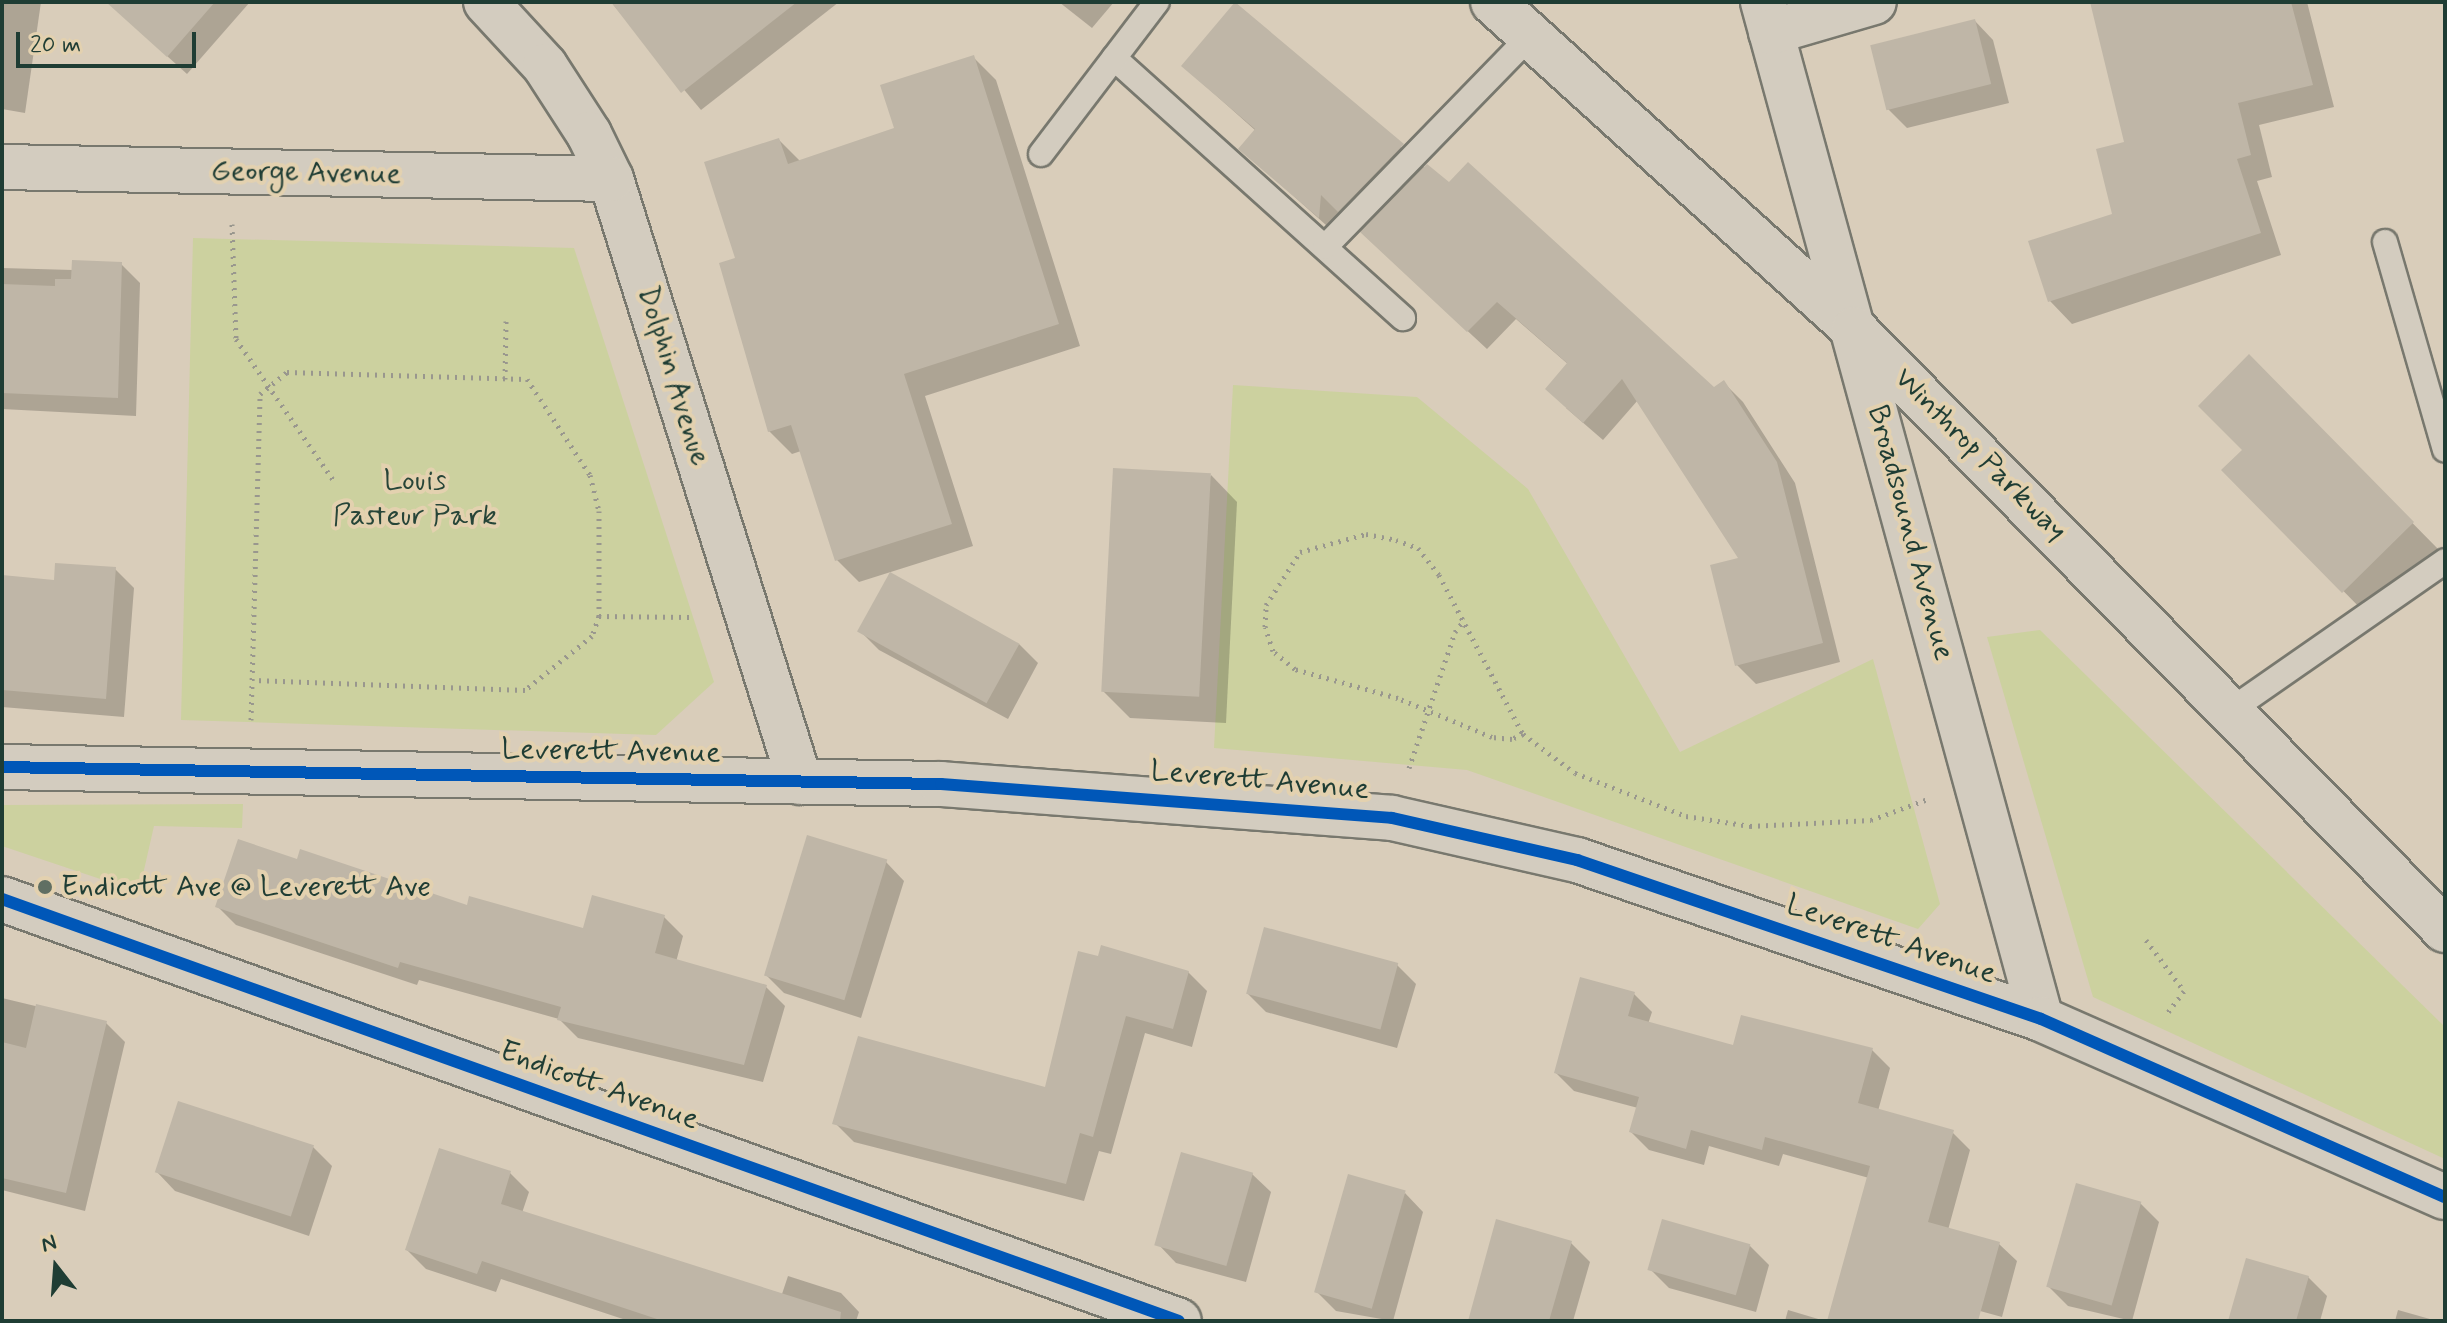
<!DOCTYPE html>
<style>
body{margin:0}
#map{position:relative;width:2447px;height:1323px;overflow:hidden;background:#d9cdba;font-family:Mynerve,sans-serif}
div>[style]{position:absolute}
[style*='--x']{left:calc(var(--x)*1px);top:calc(var(--y)*1px);width:calc(var(--w)*1px);rotate:calc(var(--a)*1deg)}
.green>*{inset:0;background:#ccd19f}
.shadow>*{inset:0;background:#0003}
.building>*{inset:0;background:#bfb6a7;transform-origin:0 0}
.path>*{height:5px;margin-top:-2.5px;transform-origin:0;background:repeating-linear-gradient(90deg,#99978e 0 2px,transparent 0 8px)}
.roads{filter:drop-shadow(2px 0 #78786e) drop-shadow(-2px 0 #78786e) drop-shadow(0 2px #78786e) drop-shadow(0 -2px #78786e)}
.service>*{height:24px;margin:-12px;padding:0 12px;transform-origin:12px;border-radius:12px;background:#d3ccbf}
.minor>*{height:44px;margin:-22px;padding:0 22px;transform-origin:22px;border-radius:22px;background:#d3ccbf}
.secondary>*{height:44px;margin:-22px;padding:0 22px;transform-origin:22px;border-radius:22px;background:#d3ccbf}
.cycleway>*{height:12px;margin:-6px;padding:0 6px;transform-origin:6px;border-radius:6px;background:#0057b8}
.dots>*{width:22px;height:22px;translate:-50% -50%;box-sizing:border-box;border:4px solid #e3d1af;border-radius:50%}
span{translate:-50% -50%;white-space:nowrap;text-align:center;line-height:1.15;-webkit-text-stroke:8px #e3d1af;paint-order:stroke}
.street-label{font-size:30px;color:#1f3d34}
.park-label{font-size:30px;color:#274538}
.poi-label{font-size:30px;color:#1f3d34}
.left{translate:0 -50%;text-align:left}
.frame{position:absolute;inset:0;border:4px solid #1f3d34;pointer-events:none}
.north{position:absolute;left:16px;top:1227px;width:80px;height:80px;-webkit-text-stroke:6px #e3d1af;paint-order:stroke;rotate:343deg;font-size:22px;font-weight:700;line-height:32px;text-align:center;color:#1f3d34}
.north::after{content:'';display:block;margin:auto;width:28px;height:36px;background:#1f3d34;clip-path:polygon(50% 0,100% 100%,50% 72%,0 100%)}
.scale{position:absolute;left:16px;top:32px;width:180px;height:36px;box-sizing:border-box;border:4px solid #1f3d34;border-top:0;padding-left:10px;font-size:24px;line-height:28px;white-space:nowrap;color:#1f3d34;-webkit-text-stroke:6px #e3d1af;paint-order:stroke}
</style>
<div id="map">
<div class="green">
<i style="clip-path:polygon(193px 238px,574px 248px,714px 682px,656px 735px,181px 720px)"></i>
<i style="clip-path:polygon(1233px 385px,1417px 397px,1528px 489px,1680px 752px,1873px 659px,1940px 904px,1918px 929px,1467px 770px,1214px 748px)"></i>
<i style="clip-path:polygon(2040px 630px,2445px 1027px,2445px 1159px,2093px 997px,1987px 637px)"></i>
<i style="clip-path:polygon(243px 804px,242px 828px,154px 826px,139px 892px,2px 846px,2px 805px)"></i>
</div>
<div class="shadow">
<i style="clip-path:polygon(2px 2px,41px 2px,25px 113px,2px 109px)"></i>
<i style="clip-path:polygon(125px 2px,250px 2px,187px 74px,136px 28px)"></i>
<i style="clip-path:polygon(611px 2px,839px 2px,701px 110px)"></i>
<i style="clip-path:polygon(1059px 2px,1114px 2px,1092px 28px)"></i>
<i style="clip-path:polygon(2092px 2px,2307px 2px,2334px 107px,2259px 125px,2272px 177px,2257px 181px,2281px 255px,2072px 324px,2050px 301px,2115px 215px,2127px 144px)"></i>
<i style="clip-path:polygon(1236px 4px,1425px 168px,1714px 389px,1724px 383px,1743px 402px,1795px 483px,1840px 662px,1756px 684px,1737px 665px,1741px 560px,1638px 400px,1603px 440px,1566px 408px,1569px 365px,1516px 319px,1487px 349px,1347px 219px,1345px 242px,1241px 149px,1256px 131px,1183px 66px)"></i>
<i style="clip-path:polygon(1975px 21px,1993px 40px,2009px 103px,1907px 128px,1888px 109px)"></i>
<i style="clip-path:polygon(973px 57px,996px 80px,1080px 346px,925px 396px,973px 546px,859px 582px,837px 560px,801px 451px,792px 454px,769px 431px,738px 259px,779px 140px,801px 162px,896px 129px)"></i>
<i style="clip-path:polygon(121px 264px,140px 283px,136px 416px,2px 409px,2px 268px,73px 270px)"></i>
<i style="clip-path:polygon(2249px 357px,2439px 550px,2370px 618px,2224px 470px,2245px 450px)"></i>
<i style="clip-path:polygon(1211px 475px,1237px 502px,1226px 723px,1130px 718px,1103px 691px)"></i>
<i style="clip-path:polygon(115px 569px,134px 588px,124px 717px,2px 707px,2px 577px,56px 582px)"></i>
<i style="clip-path:polygon(860px 631px,1019px 644px,1038px 663px,1008px 719px,879px 650px)"></i>
<i style="clip-path:polygon(298px 861px,468px 907px,584px 930px,664px 917px,683px 936px,676px 962px,766px 987px,785px 1006px,763px 1082px,578px 1038px,559px 1019px,419px 980px,417px 985px,236px 925px,217px 906px)"></i>
<i style="clip-path:polygon(886px 862px,904px 881px,861px 1018px,784px 993px,765px 974px)"></i>
<i style="clip-path:polygon(1100px 959px,1188px 972px,1207px 991px,1192px 1047px,1145px 1033px,1111px 1154px,1099px 1151px,1084px 1201px,854px 1142px,835px 1123px,1046px 1089px)"></i>
<i style="clip-path:polygon(1397px 965px,1416px 984px,1397px 1048px,1266px 1012px,1247px 993px)"></i>
<i style="clip-path:polygon(1634px 994px,1652px 1012px,1648px 1024px,1734px 1047px,1872px 1050px,1890px 1068px,1878px 1111px,1952px 1132px,1970px 1150px,1948px 1230px,1999px 1244px,2017px 1261px,2002px 1317px,1863px 1279px,1869px 1178px,1783px 1154px,1779px 1166px,1709px 1146px,1704px 1165px,1649px 1150px,1631px 1132px,1638px 1108px,1574px 1091px,1556px 1073px)"></i>
<i style="clip-path:polygon(2px 998px,106px 1023px,125px 1042px,85px 1211px,2px 1190px)"></i>
<i style="clip-path:polygon(313px 1147px,332px 1166px,309px 1236px,175px 1191px,157px 1172px)"></i>
<i style="clip-path:polygon(440px 1150px,510px 1173px,529px 1192px,522px 1213px,782px 1294px,788px 1276px,841px 1293px,859px 1312px,856px 1321px,629px 1321px,501px 1279px,496px 1292px,426px 1269px,407px 1250px)"></i>
<i style="clip-path:polygon(1252px 1174px,1271px 1192px,1246px 1282px,1176px 1263px,1158px 1244px)"></i>
<i style="clip-path:polygon(1405px 1193px,1423px 1212px,1393px 1321px,1336px 1311px,1317px 1292px)"></i>
<i style="clip-path:polygon(2140px 1203px,2159px 1222px,2132px 1321px,2068px 1306px,2049px 1287px)"></i>
<i style="clip-path:polygon(1571px 1243px,1590px 1262px,1573px 1321px,1470px 1321px)"></i>
<i style="clip-path:polygon(1750px 1246px,1769px 1265px,1756px 1312px,1669px 1288px,1650px 1269px)"></i>
<i style="clip-path:polygon(2308px 1277px,2327px 1296px,2320px 1321px,2231px 1321px)"></i>
<i style="clip-path:polygon(1788px 1310px,1825px 1321px,1785px 1321px)"></i>
<i style="clip-path:polygon(2398px 1310px,2437px 1321px,2395px 1321px)"></i>
</div>
<div class="building">
<i style="clip-path:polygon(106px 2px,215px 2px,167px 57px)"></i>
<i style="clip-path:polygon(611px 2px,797px 2px,681px 93px)"></i>
<i style="clip-path:polygon(1235px 2px,1404px 144px,1338px 212px,1321px 195px,1319px 218px,1238px 149px,1255px 129px,1181px 66px)"></i>
<i style="clip-path:polygon(2090px 2px,2291px 2px,2313px 85px,2238px 103px,2251px 155px,2237px 159px,2261px 233px,2048px 302px,2028px 241px,2112px 214px,2096px 149px,2124px 142px)"></i>
<i style="left:1975px;top:19px;width:67px;height:108px;rotate:76deg"></i>
<i style="clip-path:polygon(974px 55px,1059px 324px,904px 374px,952px 524px,835px 561px,791px 425px,768px 432px,719px 263px,735px 258px,704px 162px,779px 138px,788px 164px,894px 128px,880px 85px)"></i>
<i style="clip-path:polygon(1468px 162px,1714px 387px,1724px 380px,1777px 462px,1823px 643px,1735px 666px,1710px 565px,1738px 558px,1622px 379px,1583px 423px,1545px 389px,1567px 363px,1497px 302px,1467px 332px,1360px 232px,1427px 164px,1449px 182px)"></i>
<i style="clip-path:polygon(72px 260px,122px 262px,118px 398px,2px 393px,2px 284px,55px 286px,55px 279px,71px 279px)"></i>
<i style="clip-path:polygon(2249px 354px,2414px 522px,2342px 593px,2221px 470px,2242px 450px,2198px 406px)"></i>
<i style="left:1113px;top:468px;width:98px;height:224px;rotate:3deg"></i>
<i style="clip-path:polygon(55px 563px,116px 567px,106px 699px,2px 690px,2px 575px,54px 580px)"></i>
<i style="left:890px;top:572px;width:148px;height:68px;rotate:29deg"></i>
<i style="left:807px;top:835px;width:84px;height:147px;rotate:17deg"></i>
<i style="clip-path:polygon(238px 839px,297px 859px,300px 849px,467px 905px,469px 896px,583px 928px,592px 895px,665px 915px,655px 953px,767px 985px,744px 1065px,557px 1020px,561px 1007px,400px 962px,398px 968px,215px 907px)"></i>
<i style="left:1264px;top:927px;width:139px;height:69px;rotate:15deg"></i>
<i style="clip-path:polygon(1101px 945px,1189px 971px,1173px 1029px,1126px 1016px,1093px 1137px,1080px 1133px,1066px 1184px,832px 1124px,858px 1036px,1045px 1087px,1078px 951px,1098px 956px)"></i>
<i style="clip-path:polygon(1580px 977px,1635px 992px,1628px 1016px,1733px 1045px,1741px 1015px,1873px 1048px,1858px 1103px,1954px 1130px,1928px 1222px,2000px 1242px,1978px 1321px,1827px 1321px,1870px 1166px,1765px 1137px,1762px 1150px,1691px 1130px,1686px 1149px,1629px 1132px,1639px 1097px,1554px 1073px)"></i>
<i style="clip-path:polygon(36px 1004px,107px 1021px,66px 1193px,2px 1178px,2px 1042px,26px 1048px)"></i>
<i style="left:178px;top:1101px;width:143px;height:75px;rotate:18deg"></i>
<i style="clip-path:polygon(439px 1148px,511px 1171px,501px 1204px,841px 1312px,840px 1321px,663px 1321px,482px 1261px,477px 1274px,405px 1250px)"></i>
<i style="left:1181px;top:1152px;width:75px;height:97px;rotate:16deg"></i>
<i style="left:1348px;top:1174px;width:60px;height:123px;rotate:16deg"></i>
<i style="left:2076px;top:1183px;width:68px;height:108px;rotate:16deg"></i>
<i style="clip-path:polygon(1496px 1219px,1572px 1241px,1549px 1321px,1468px 1321px)"></i>
<i style="left:1662px;top:1219px;width:92px;height:53px;rotate:16deg"></i>
<i style="clip-path:polygon(2246px 1258px,2309px 1276px,2296px 1321px,2228px 1321px)"></i>
</div>
<div class="path">
<i style="--x:232;--y:224;--w:115;--a:88"></i>
<i style="--x:236;--y:339;--w:173;--a:55.4"></i>
<i style="--x:505;--y:379;--w:58;--a:-89"></i>
<i style="--x:599;--y:616;--w:91;--a:0.6"></i>
<i style="--x:251;--y:720;--w:326;--a:-88.4"></i>
<i style="--x:260;--y:394;--w:35;--a:-39"></i>
<i style="--x:287;--y:372;--w:240;--a:1.7"></i>
<i style="--x:527;--y:379;--w:115;--a:56.7"></i>
<i style="--x:590;--y:475;--w:37;--a:76"></i>
<i style="--x:599;--y:511;--w:105;--a:90"></i>
<i style="--x:599;--y:616;--w:21;--a:109"></i>
<i style="--x:592;--y:636;--w:86;--a:141.1"></i>
<i style="--x:525;--y:690;--w:272;--a:-177.9"></i>
<i style="--x:1523;--y:734;--w:12;--a:156"></i>
<i style="--x:1512;--y:739;--w:20;--a:-174"></i>
<i style="--x:1492;--y:737;--w:102;--a:-157.5"></i>
<i style="--x:1398;--y:698;--w:107;--a:-164.3"></i>
<i style="--x:1295;--y:669;--w:28;--a:-141"></i>
<i style="--x:1273;--y:651;--w:25;--a:-108"></i>
<i style="--x:1265;--y:627;--w:22;--a:-87"></i>
<i style="--x:1266;--y:605;--w:63;--a:-57.3"></i>
<i style="--x:1300;--y:552;--w:68;--a:-15.3"></i>
<i style="--x:1366;--y:534;--w:31;--a:11"></i>
<i style="--x:1396;--y:540;--w:23;--a:20"></i>
<i style="--x:1418;--y:548;--w:34;--a:52"></i>
<i style="--x:1439;--y:575;--w:180;--a:62.2"></i>
<i style="--x:1523;--y:734;--w:65;--a:36.9"></i>
<i style="--x:1575;--y:773;--w:119;--a:21.2"></i>
<i style="--x:1686;--y:816;--w:65;--a:8.9"></i>
<i style="--x:1750;--y:826;--w:121;--a:-2.8"></i>
<i style="--x:1871;--y:820;--w:61;--a:-20.2"></i>
<i style="--x:1409;--y:768;--w:144;--a:-71.3"></i>
<i style="--x:1455;--y:632;--w:16;--a:-52"></i>
<i style="--x:2146;--y:940;--w:64;--a:53.3"></i>
<i style="--x:2184;--y:991;--w:31;--a:127"></i>
</div>
<div class="roads">
<div class="service">
<i style="--x:1114;--y:58;--w:389;--a:42"></i>
<i style="--x:1041;--y:154;--w:191;--a:-52.7"></i>
<i style="--x:2385;--y:242;--w:216;--a:73.9"></i>
<i style="--x:1325;--y:247;--w:296;--a:-45.8"></i>
<i style="--x:2231;--y:710;--w:261;--a:-34.8"></i>
</div>
<div class="minor">
<i style="--x:486;--y:2;--w:87;--a:47.3"></i>
<i style="--x:545;--y:66;--w:81;--a:57.1"></i>
<i style="--x:589;--y:134;--w:50;--a:63.9"></i>
<i style="--x:611;--y:179;--w:632;--a:72.6"></i>
<i style="--x:1763;--y:2;--w:1054;--a:74.71"></i>
<i style="--x:1771;--y:32;--w:107;--a:-16.2"></i>
<i style="--x:2;--y:167;--w:609;--a:1.13"></i>
<i style="--x:2;--y:767;--w:939;--a:1.04"></i>
<i style="--x:941;--y:784;--w:452;--a:4.3"></i>
<i style="--x:1392;--y:818;--w:190;--a:12.8"></i>
<i style="--x:1577;--y:860;--w:490;--a:18.9"></i>
<i style="--x:2041;--y:1019;--w:441;--a:23.8"></i>
<i style="--x:2;--y:899;--w:1250;--a:19.72"></i>
</div>
<div class="secondary">
<i style="--x:1493;--y:2;--w:487;--a:42.2"></i>
<i style="--x:1854;--y:329;--w:843;--a:45.48"></i>
</div>
</div>
<div class="cycleway">
<i style="--x:2;--y:767;--w:939;--a:1.04"></i>
<i style="--x:941;--y:784;--w:452;--a:4.3"></i>
<i style="--x:1392;--y:818;--w:190;--a:12.8"></i>
<i style="--x:1577;--y:860;--w:490;--a:18.9"></i>
<i style="--x:2041;--y:1019;--w:441;--a:23.8"></i>
<i style="--x:2;--y:899;--w:1250;--a:19.72"></i>
</div>
<div class="dots">
<i style="left:45px;top:887px;background:#606f63"></i>
</div>
<div class="street-label">
<span style="left:306px;top:173px;rotate:1deg">George Avenue</span>
<span style="left:673px;top:376px;rotate:73deg">Dolphin Avenue</span>
<span style="left:1980px;top:455px;rotate:45deg">Winthrop Parkway</span>
<span style="left:1910px;top:533px;rotate:75deg">Broadsound Avenue</span>
<span style="left:611px;top:752px;rotate:1deg">Leverett Avenue</span>
<span style="left:1260px;top:781px;rotate:5deg">Leverett Avenue</span>
<span style="left:1891px;top:940px;rotate:19deg">Leverett Avenue</span>
<span style="left:599px;top:1086px;rotate:20deg">Endicott Avenue</span>
</div>
<div class="park-label">
<span style="left:415px;top:498px">Louis<br>Pasteur Park</span>
</div>
<div class="poi-label">
<span class="left" style="left:61px;top:887px">Endicott Ave @ Leverett Ave</span>
</div>
<div class="frame"></div>
<div class="north">N</div>
<div class="scale">20 m</div>
</div>
